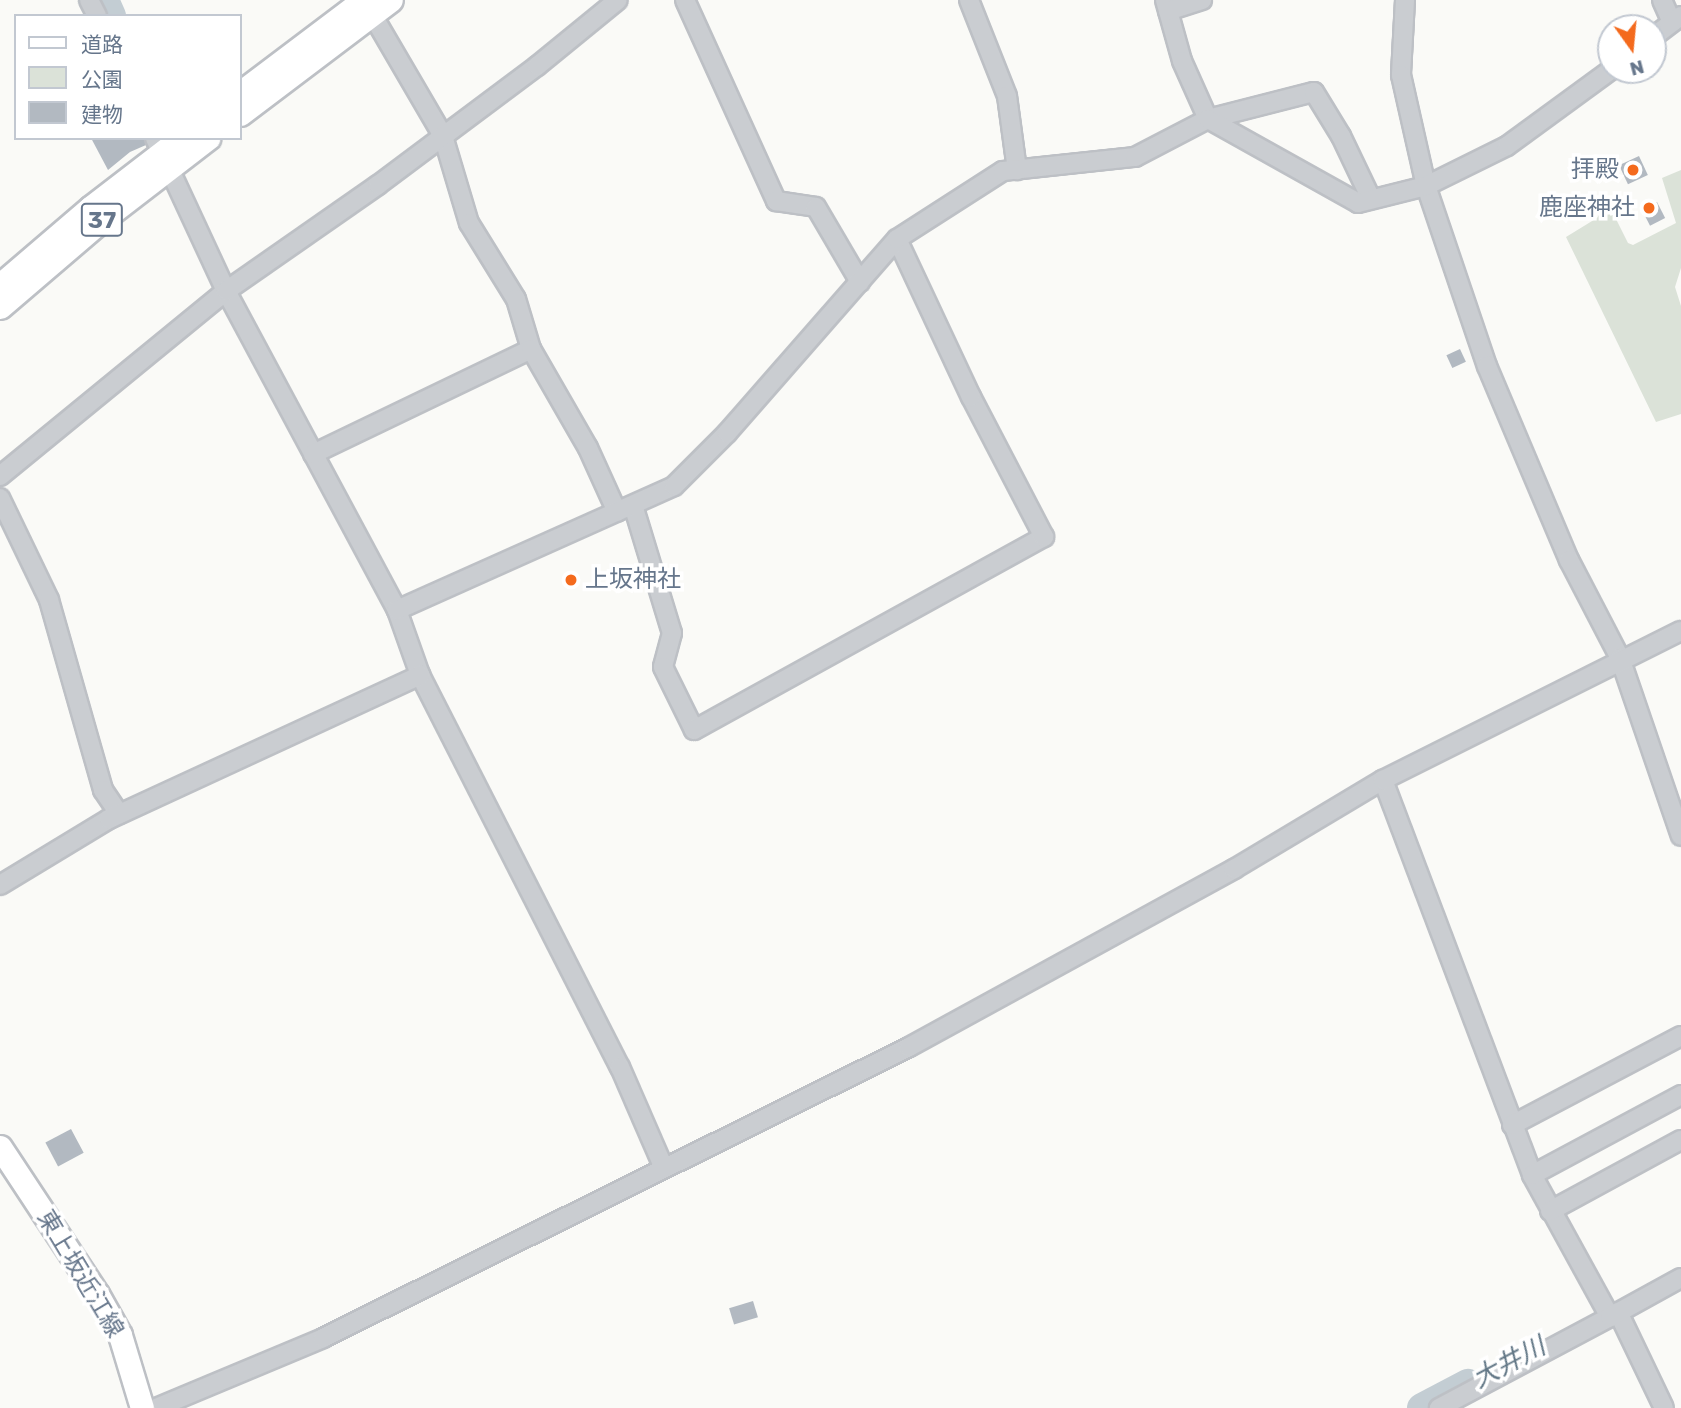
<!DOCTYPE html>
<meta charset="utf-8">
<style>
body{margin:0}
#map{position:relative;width:1681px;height:1408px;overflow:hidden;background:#fafaf7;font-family:Rubik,"Noto Sans JP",sans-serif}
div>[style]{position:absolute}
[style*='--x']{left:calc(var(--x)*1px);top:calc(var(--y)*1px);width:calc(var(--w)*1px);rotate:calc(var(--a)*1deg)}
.green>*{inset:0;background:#dbe2d8}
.river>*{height:30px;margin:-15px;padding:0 15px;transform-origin:15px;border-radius:15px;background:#c3cdd3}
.building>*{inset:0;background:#b2b9c1;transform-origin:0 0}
.roads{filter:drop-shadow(2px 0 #bdc0c5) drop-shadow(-2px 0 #bdc0c5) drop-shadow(0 2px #bdc0c5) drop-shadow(0 -2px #bdc0c5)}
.minor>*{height:18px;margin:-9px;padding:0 9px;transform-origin:9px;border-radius:9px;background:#cacdd1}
.major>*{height:23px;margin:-11.5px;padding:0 11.5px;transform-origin:11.5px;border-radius:11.5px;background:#fff}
.dots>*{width:19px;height:19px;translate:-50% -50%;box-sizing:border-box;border:4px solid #fff;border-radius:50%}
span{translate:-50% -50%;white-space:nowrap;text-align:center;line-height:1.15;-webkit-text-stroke:7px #fff;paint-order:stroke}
.shield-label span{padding:2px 5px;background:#fff;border:2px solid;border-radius:5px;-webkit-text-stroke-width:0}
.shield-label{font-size:23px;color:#66768b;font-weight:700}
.poi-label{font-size:24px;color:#66768b}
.right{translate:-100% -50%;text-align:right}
.left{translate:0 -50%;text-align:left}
.street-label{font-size:24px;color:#66768b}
.water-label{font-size:26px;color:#627786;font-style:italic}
.legend{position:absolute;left:14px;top:14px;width:228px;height:126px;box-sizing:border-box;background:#fff;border:2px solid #c2c8d1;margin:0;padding:9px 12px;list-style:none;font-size:21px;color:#66768b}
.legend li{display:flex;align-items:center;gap:14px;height:35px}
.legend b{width:35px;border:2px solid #c2c8d1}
.north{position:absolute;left:1597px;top:14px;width:70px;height:70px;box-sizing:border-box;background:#fff;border:2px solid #c2c8d1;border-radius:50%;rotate:165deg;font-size:19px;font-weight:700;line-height:28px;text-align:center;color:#66768b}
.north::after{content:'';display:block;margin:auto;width:24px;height:32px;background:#f46a1d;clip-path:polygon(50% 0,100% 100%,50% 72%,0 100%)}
</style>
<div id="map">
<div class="green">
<i style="clip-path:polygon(1681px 170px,1681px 268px,1675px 287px,1681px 306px,1681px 414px,1656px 422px,1566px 237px,1597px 218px,1604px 208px,1611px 209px,1628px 243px,1633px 245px,1676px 223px,1662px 178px)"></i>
</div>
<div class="river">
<i style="--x:104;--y:0;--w:17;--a:66"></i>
<i style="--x:1422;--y:1408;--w:52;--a:-27.6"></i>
</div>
<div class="building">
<i style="clip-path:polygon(91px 138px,144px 138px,146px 145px,130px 152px,108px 170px)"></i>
<i style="left:1639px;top:156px;width:21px;height:22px;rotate:65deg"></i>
<i style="left:1657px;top:202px;width:18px;height:17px;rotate:63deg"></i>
<i style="left:1460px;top:349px;width:14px;height:15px;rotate:65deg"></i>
<i style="left:71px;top:1129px;width:27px;height:29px;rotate:62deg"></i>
<i style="left:753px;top:1301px;width:17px;height:25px;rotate:73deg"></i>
</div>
<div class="roads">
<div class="minor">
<i style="--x:89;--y:0;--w:18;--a:63"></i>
<i style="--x:685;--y:0;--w:221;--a:65.6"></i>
<i style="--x:776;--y:201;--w:40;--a:8.5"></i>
<i style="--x:816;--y:207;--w:87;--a:59.6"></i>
<i style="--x:969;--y:0;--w:103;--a:68.4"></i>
<i style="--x:1007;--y:96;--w:75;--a:82.3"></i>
<i style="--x:1165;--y:0;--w:63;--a:74.4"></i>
<i style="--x:1182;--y:61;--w:64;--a:65.9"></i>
<i style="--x:1208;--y:119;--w:109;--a:-14.3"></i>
<i style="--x:1314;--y:92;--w:52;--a:58.5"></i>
<i style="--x:1341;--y:136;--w:70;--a:64.5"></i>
<i style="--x:1405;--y:0;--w:75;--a:93.1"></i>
<i style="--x:1401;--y:75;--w:114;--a:77.3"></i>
<i style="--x:1426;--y:186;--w:190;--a:71.3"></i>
<i style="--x:1487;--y:366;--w:211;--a:67.1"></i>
<i style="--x:1569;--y:560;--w:110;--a:62.5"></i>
<i style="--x:1620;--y:658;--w:188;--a:71.1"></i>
<i style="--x:1662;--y:0;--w:24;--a:66"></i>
<i style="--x:366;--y:4;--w:153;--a:59.7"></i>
<i style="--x:443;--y:136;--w:91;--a:73.4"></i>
<i style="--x:469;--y:223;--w:89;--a:58.3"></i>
<i style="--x:516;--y:299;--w:52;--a:73.3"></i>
<i style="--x:1168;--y:11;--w:36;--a:-18"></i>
<i style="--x:1653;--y:37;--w:35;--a:-37"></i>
<i style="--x:155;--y:138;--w:169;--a:65.1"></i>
<i style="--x:226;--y:291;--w:362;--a:61.8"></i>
<i style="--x:397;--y:610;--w:69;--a:70.5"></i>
<i style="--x:420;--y:675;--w:440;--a:63"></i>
<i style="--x:620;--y:1067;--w:108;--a:66.5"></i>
<i style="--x:313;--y:454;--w:242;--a:-25.7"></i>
<i style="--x:531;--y:349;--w:114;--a:60.1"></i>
<i style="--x:588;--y:448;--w:70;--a:65.6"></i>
<i style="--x:0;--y:476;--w:292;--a:-39.3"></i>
<i style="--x:226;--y:291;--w:185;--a:-34.9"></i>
<i style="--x:378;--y:185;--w:199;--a:-36.8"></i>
<i style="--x:537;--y:66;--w:104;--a:-39.2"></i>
<i style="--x:0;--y:498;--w:113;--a:64.3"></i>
<i style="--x:49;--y:600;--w:198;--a:74.1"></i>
<i style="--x:103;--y:790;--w:29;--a:56"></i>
<i style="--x:633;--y:505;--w:134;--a:73.1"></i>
<i style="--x:672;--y:633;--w:35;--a:105"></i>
<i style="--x:663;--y:667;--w:70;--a:63.8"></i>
<i style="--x:694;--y:730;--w:400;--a:-28.9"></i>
<i style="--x:1044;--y:537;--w:158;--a:-117.5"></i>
<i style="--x:971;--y:397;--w:174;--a:-115.1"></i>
<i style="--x:397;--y:610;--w:303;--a:-24.1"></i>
<i style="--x:674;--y:486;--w:75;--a:-45"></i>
<i style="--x:727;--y:433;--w:258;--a:-48.8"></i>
<i style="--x:897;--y:239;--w:126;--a:-32.7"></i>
<i style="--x:1003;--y:171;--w:133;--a:-6.1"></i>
<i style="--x:1135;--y:157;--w:82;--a:-27.5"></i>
<i style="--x:1208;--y:119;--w:172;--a:29.2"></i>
<i style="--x:1358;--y:203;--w:70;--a:-14"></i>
<i style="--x:1426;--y:186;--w:90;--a:-26.3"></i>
<i style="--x:1507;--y:146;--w:129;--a:-36.2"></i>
<i style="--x:1383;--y:780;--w:422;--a:69.3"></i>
<i style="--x:1532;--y:1175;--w:162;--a:61.2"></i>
<i style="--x:1610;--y:1317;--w:194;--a:152"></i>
<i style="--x:0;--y:885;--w:127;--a:-31.2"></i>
<i style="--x:109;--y:819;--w:343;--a:-24.8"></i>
<i style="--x:1512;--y:1125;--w:191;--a:-27.8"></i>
<i style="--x:1532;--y:1175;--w:169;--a:-28.2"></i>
<i style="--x:1550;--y:1211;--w:149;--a:-28.5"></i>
<i style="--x:1618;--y:1312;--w:106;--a:64.4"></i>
<i style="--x:1610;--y:1317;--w:81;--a:-28.8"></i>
<i style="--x:156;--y:1408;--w:181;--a:-22.7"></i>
<i style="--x:323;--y:1338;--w:654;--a:-26.41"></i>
<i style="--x:909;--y:1047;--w:371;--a:-28.7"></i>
<i style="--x:1234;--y:869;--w:174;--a:-30.9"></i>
<i style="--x:1383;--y:780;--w:333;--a:-26.6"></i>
</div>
<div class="major">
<i style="--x:240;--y:93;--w:154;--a:-37.1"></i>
<i style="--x:240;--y:114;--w:189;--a:-37.1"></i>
<i style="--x:0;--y:285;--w:120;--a:-40.6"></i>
<i style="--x:91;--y:207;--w:113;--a:-37.5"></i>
<i style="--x:0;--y:307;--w:130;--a:-40.6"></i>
<i style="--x:99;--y:222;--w:138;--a:-37.6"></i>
<i style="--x:0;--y:1147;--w:176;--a:56.6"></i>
<i style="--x:97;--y:1294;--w:47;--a:60.7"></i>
<i style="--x:120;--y:1335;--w:76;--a:73.2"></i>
</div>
</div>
<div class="dots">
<i style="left:1633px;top:170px;background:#f46a1d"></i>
<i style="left:1649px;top:208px;background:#f46a1d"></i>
<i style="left:571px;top:580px;background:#f46a1d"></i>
</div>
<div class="shield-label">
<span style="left:102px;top:220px">37</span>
</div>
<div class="poi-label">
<span class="right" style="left:1619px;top:170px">拝殿</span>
<span class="right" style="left:1635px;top:208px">鹿座神社</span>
<span class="left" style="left:585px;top:580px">上坂神社</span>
</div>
<div class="street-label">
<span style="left:80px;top:1274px;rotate:59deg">東上坂近江線</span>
</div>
<div class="water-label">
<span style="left:1509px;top:1363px;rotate:-28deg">大井川</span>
</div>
<ul class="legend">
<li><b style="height:9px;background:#fff"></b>道路</li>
<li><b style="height:19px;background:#dbe2d8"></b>公園</li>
<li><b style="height:19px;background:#b2b9c1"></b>建物</li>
</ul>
<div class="north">N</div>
</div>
